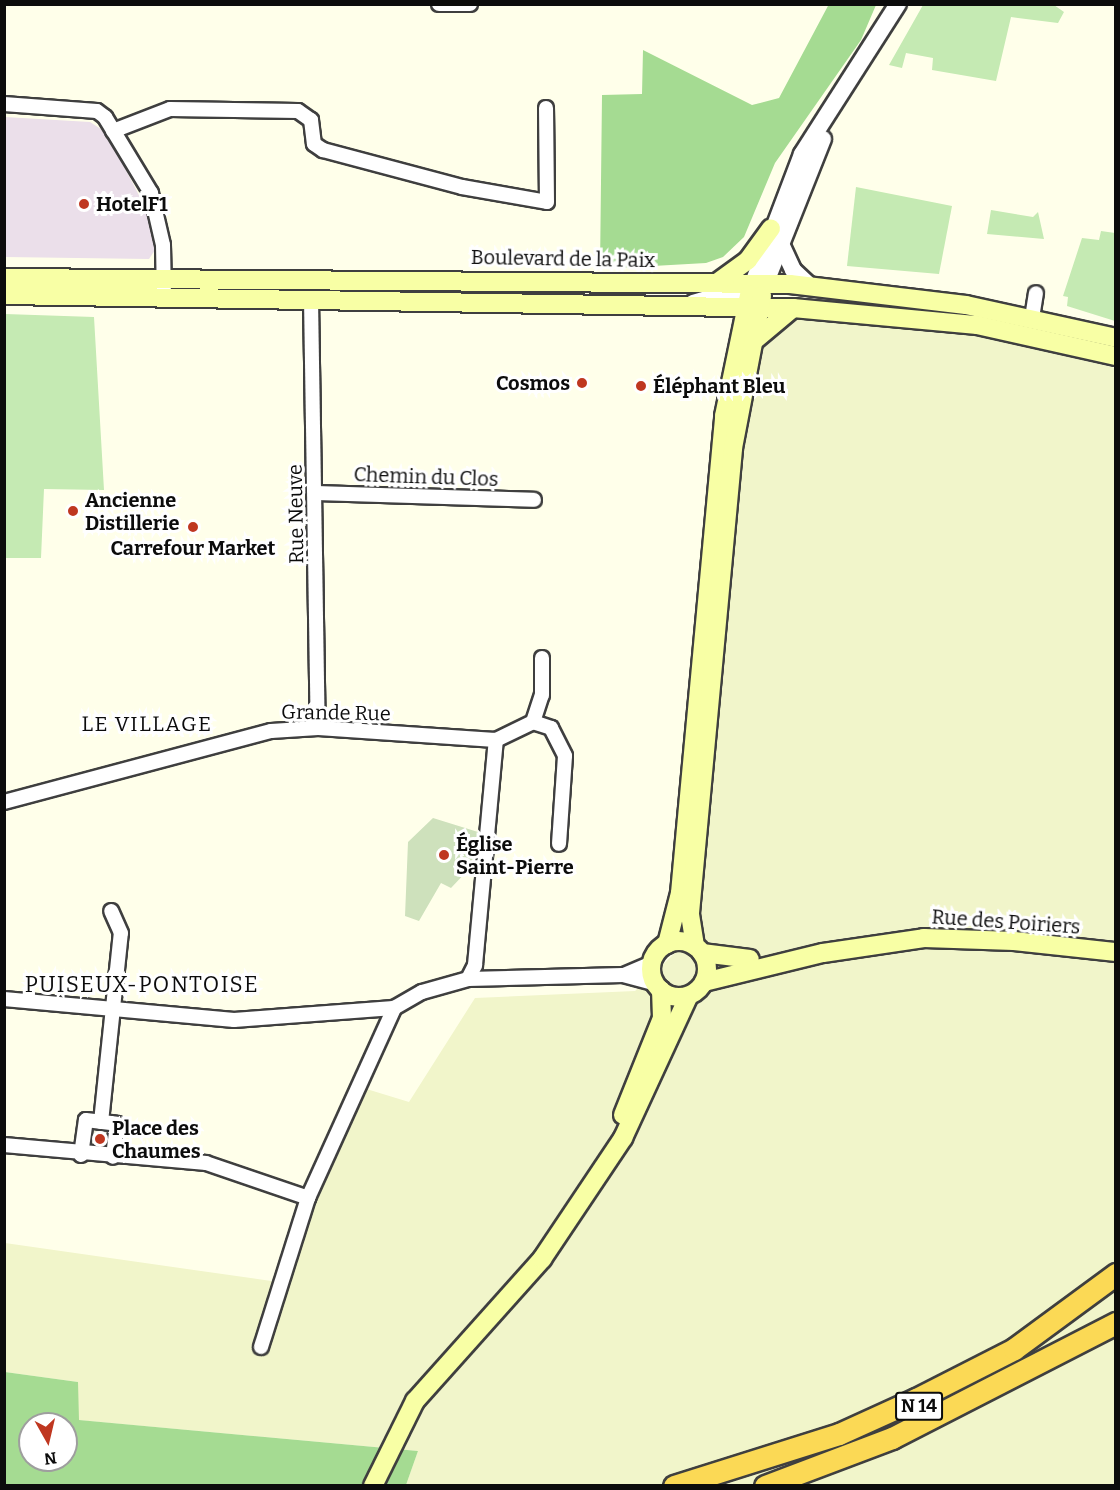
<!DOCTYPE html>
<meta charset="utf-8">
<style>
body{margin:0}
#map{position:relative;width:1120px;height:1490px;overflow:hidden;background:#ffffea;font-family:Bitter,serif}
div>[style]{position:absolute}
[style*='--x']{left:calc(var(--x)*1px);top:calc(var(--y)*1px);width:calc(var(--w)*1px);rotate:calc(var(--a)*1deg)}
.industrial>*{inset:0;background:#ebdfea}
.farmland>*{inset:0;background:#f1f5ca}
.green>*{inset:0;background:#c5eab3}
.forest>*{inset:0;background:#a5db92}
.cemetery>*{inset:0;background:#cee1bc}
.plaza>*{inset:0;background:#eeedda;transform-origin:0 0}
.roads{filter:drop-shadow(2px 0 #3f3f3f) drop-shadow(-2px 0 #3f3f3f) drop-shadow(0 2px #3f3f3f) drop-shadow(0 -2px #3f3f3f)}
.minor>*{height:14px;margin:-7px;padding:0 7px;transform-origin:7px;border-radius:7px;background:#fff}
.tertiary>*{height:16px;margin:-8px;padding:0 8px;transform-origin:8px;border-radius:8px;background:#fff}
.secondary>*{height:18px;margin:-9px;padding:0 9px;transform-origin:9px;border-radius:9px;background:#f8ffa5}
.secondary>.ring{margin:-9px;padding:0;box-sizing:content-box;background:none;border:18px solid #f8ffa5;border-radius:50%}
.trunk>*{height:21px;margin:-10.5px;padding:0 10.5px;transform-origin:10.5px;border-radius:10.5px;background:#fbd955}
.dots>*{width:16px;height:16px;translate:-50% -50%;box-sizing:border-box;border:3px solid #fff;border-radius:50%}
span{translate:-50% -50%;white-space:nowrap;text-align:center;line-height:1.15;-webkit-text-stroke:6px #fff;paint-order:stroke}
.shield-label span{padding:2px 4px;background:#fff;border:2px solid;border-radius:4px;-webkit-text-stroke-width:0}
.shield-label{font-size:18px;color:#0c0c0c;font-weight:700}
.poi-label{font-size:20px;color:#0c0c0c;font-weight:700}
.left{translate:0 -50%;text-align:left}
.right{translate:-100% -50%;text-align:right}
.street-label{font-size:20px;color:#0c0c0c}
.neighbourhood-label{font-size:21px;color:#0c0c0c;letter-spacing:1.5px}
.quarter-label{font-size:22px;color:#0c0c0c;letter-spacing:1.5px}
.frame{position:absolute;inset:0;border:6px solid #0c0c0c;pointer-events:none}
.north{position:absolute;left:18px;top:1412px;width:60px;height:60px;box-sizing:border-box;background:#fff;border:2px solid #9e9e9e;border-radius:50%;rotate:172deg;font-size:16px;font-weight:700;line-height:24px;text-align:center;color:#0c0c0c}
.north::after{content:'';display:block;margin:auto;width:21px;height:27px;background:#bf3720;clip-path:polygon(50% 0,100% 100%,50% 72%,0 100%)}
</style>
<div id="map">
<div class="industrial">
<i style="clip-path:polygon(5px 117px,90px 122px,107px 133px,145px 207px,155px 250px,149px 259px,5px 257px)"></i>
</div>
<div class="farmland">
<i style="clip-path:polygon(798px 317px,985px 336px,1115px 368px,1115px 1485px,406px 1485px,418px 1451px,78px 1420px,78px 1382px,5px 1372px,5px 1243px,285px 1283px,360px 1087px,409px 1102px,475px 998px,635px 991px,696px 933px,745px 394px,757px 353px,770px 334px)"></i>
</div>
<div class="green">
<i style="clip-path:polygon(1054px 5px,1064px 12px,1058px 23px,1011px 17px,996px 81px,932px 70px,933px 58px,906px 53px,902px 68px,889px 65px,923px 5px)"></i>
<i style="clip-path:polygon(856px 187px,952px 206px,939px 274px,847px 266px)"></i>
<i style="clip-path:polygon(991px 210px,1033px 217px,1038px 212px,1044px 239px,987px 234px)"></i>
<i style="clip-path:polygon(1101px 231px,1115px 233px,1115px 321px,1067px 306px,1068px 297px,1063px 296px,1082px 238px,1099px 240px)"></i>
<i style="clip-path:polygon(5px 314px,94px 317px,104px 490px,44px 489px,41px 558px,5px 558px)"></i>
</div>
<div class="forest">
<i style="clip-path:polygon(829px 4px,876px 5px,861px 40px,775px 163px,744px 237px,723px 257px,706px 263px,600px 269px,602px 95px,642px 94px,643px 50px,752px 105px,779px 98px)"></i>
<i style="clip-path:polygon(evenodd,5px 1372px,78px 1382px,79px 1420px,418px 1451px,406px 1485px,5px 1486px,5px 1372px,30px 1424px,66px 1424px,66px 1460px,30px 1460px,30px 1424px)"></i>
</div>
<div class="cemetery">
<i style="clip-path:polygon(433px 818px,478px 832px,475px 870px,468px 870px,451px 888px,441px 883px,419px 921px,405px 916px,408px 842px)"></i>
</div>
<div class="plaza">
<i style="left:91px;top:1128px;width:20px;height:20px;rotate:6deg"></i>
</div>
<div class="roads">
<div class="minor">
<i style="--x:439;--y:4;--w:31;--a:0"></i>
<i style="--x:4;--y:104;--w:93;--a:4.3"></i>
<i style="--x:97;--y:111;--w:10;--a:37"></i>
<i style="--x:105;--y:117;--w:89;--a:58.8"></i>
<i style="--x:151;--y:193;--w:53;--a:77"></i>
<i style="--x:163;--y:245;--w:53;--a:88.9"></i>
<i style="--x:113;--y:131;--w:61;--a:-21.1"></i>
<i style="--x:170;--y:109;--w:128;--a:0.9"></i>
<i style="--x:298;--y:111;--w:16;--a:35"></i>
<i style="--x:311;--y:120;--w:24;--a:83"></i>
<i style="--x:314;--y:144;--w:11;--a:34"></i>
<i style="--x:323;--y:150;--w:144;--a:14.9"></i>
<i style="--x:462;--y:187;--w:86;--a:10"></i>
<i style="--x:547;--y:202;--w:94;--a:-90.6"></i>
<i style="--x:311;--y:299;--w:429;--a:89.1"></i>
<i style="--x:1032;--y:318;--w:25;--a:-81"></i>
<i style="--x:315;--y:493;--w:219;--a:1.8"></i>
<i style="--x:533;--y:722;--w:19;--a:18"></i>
<i style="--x:551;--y:728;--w:31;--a:63"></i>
<i style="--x:565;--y:756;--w:88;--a:93.9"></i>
<i style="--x:496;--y:740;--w:41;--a:-25.9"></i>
<i style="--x:533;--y:722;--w:28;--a:-72"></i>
<i style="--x:542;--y:695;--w:37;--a:-90"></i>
<i style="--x:4;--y:802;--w:276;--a:-14.9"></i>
<i style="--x:271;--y:731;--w:47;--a:-3.7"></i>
<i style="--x:318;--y:728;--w:178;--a:3.9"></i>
<i style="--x:624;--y:975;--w:30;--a:-23"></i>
<i style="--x:468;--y:979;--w:16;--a:-63"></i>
<i style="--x:475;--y:965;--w:226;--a:-84.7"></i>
<i style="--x:4;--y:999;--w:231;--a:5.2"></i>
<i style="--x:234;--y:1020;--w:160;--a:-4.3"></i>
<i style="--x:394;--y:1008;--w:32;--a:-30"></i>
<i style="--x:422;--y:992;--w:48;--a:-15.8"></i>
<i style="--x:468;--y:979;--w:155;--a:-1.5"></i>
<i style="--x:623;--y:975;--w:34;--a:15"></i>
<i style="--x:101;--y:1122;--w:190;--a:-84"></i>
<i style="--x:121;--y:933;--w:24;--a:-114"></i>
<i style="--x:4;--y:1145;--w:203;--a:5.1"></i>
<i style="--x:206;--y:1163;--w:108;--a:18.9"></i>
<i style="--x:81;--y:1155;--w:35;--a:-82"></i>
<i style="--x:86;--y:1120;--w:31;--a:7"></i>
<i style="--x:117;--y:1124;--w:33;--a:97"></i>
<i style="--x:261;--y:1347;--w:156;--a:-72.5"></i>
<i style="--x:308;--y:1198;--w:209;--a:-65.6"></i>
</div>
<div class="tertiary">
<i style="--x:781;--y:244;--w:29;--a:65"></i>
<i style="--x:793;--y:270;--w:22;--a:43"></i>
<i style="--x:753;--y:283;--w:138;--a:-69.2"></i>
<i style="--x:802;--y:154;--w:178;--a:-57.4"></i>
<i style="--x:693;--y:303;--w:76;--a:-16"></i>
<i style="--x:766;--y:282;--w:154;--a:-68.3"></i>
</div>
<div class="secondary">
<i style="--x:4;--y:278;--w:786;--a:0.44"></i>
<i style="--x:790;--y:284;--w:177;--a:6.8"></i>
<i style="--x:966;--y:305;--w:154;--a:12.4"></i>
<i style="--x:718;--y:282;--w:37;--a:-36"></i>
<i style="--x:748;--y:260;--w:39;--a:-54"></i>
<i style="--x:4;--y:295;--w:789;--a:0.94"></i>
<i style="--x:793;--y:308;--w:185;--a:5.3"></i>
<i style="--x:977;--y:325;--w:142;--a:12.6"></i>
<i style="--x:750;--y:344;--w:56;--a:-39.9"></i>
<i class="ring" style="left:651px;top:941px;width:38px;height:38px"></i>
<i style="--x:667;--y:944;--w:53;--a:-75.7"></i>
<i style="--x:680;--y:893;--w:479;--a:-84.7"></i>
<i style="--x:724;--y:416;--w:124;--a:-78.3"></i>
<i style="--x:695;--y:946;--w:33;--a:-99"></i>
<i style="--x:690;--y:913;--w:467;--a:-84.7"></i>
<i style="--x:733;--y:448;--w:155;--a:-79.2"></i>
<i style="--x:702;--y:953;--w:48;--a:7.1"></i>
<i style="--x:704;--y:982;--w:122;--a:-13.7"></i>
<i style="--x:823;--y:953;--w:102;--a:-8.4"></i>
<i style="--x:924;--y:938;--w:90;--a:1.9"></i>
<i style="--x:1014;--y:941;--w:103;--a:6.2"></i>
<i style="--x:623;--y:1115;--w:105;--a:-68.1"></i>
<i style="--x:662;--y:1018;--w:28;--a:-92"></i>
<i style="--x:373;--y:1486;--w:95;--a:-63.7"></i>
<i style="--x:415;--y:1401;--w:191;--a:-48.2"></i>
<i style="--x:542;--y:1259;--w:146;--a:-56.2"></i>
<i style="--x:623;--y:1138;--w:157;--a:-65.2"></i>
</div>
<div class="trunk">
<i style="--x:674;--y:1486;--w:173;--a:-17.5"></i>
<i style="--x:839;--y:1434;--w:85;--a:-24.4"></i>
<i style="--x:916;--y:1399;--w:110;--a:-27"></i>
<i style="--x:1014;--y:1349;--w:127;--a:-36.3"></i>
<i style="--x:765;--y:1486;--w:136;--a:-20.7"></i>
<i style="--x:892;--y:1438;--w:252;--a:-27.2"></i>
</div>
</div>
<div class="dots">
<i style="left:84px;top:204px;background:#bf3720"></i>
<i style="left:582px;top:383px;background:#bf3720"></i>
<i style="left:641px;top:386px;background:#bf3720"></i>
<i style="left:73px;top:511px;background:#bf3720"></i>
<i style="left:193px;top:527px;background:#bf3720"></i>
<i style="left:444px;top:855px;background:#bf3720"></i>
<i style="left:100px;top:1139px;background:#bf3720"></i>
</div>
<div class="shield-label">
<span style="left:919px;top:1406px">N 14</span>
</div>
<div class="poi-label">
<span class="left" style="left:96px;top:204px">HotelF1</span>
<span class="right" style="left:570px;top:383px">Cosmos</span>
<span class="left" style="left:653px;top:386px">Éléphant Bleu</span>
<span class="left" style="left:85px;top:512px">Ancienne<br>Distillerie</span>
<span style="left:193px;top:548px">Carrefour Market</span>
<span class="left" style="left:456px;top:856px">Église<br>Saint-Pierre</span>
<span class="left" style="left:112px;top:1140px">Place des<br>Chaumes</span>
</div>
<div class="street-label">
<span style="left:563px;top:259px;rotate:1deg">Boulevard de la Paix</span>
<span style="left:426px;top:477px;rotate:2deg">Chemin du Clos</span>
<span style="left:296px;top:514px;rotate:-91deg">Rue Neuve</span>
<span style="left:336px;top:713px;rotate:1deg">Grande Rue</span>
<span style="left:1006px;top:922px;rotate:4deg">Rue des Poiriers</span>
</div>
<div class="neighbourhood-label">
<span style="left:147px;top:724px">LE VILLAGE</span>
</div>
<div class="quarter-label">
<span style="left:142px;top:985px">PUISEUX-PONTOISE</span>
</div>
<div class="frame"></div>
<div class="north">N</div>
</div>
